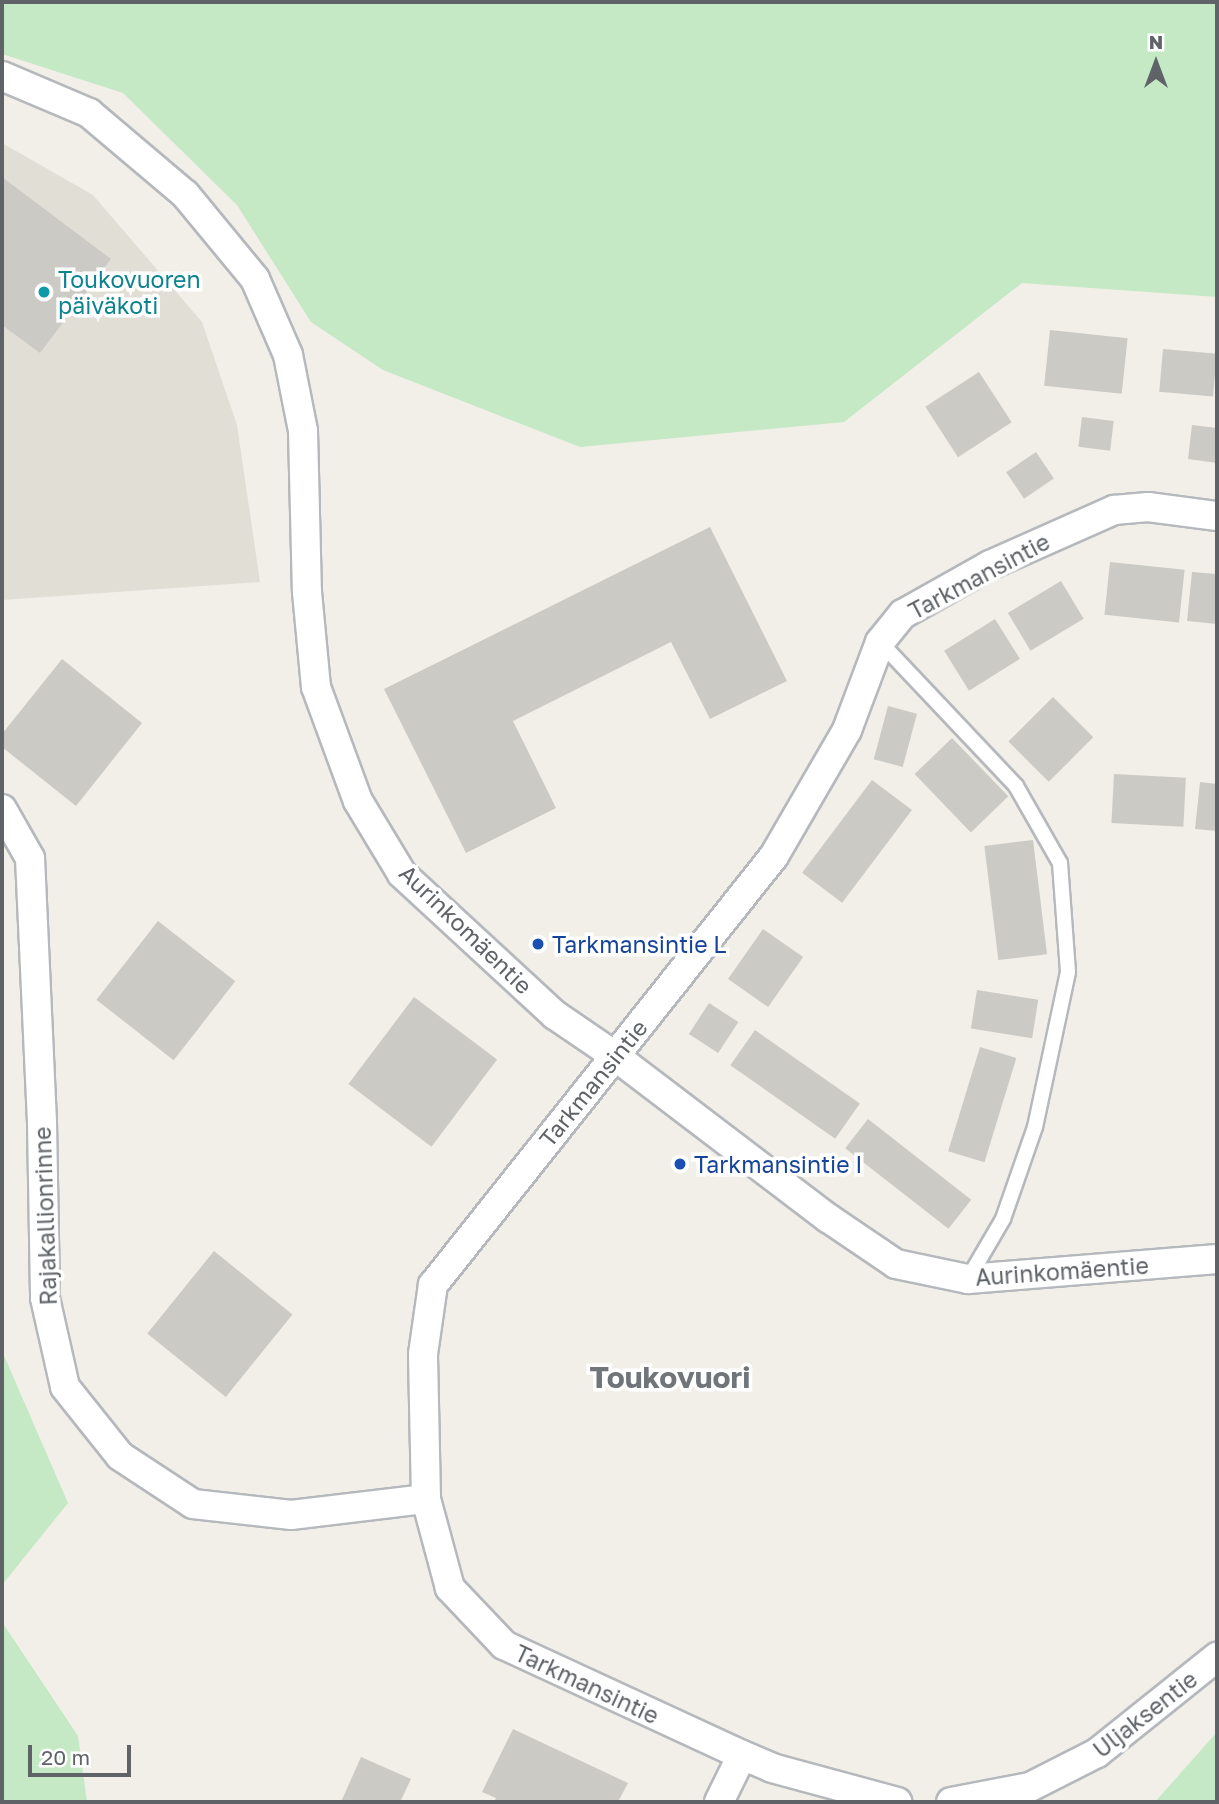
<!DOCTYPE html>
<meta charset="utf-8">
<style>
body{margin:0}
#map{position:relative;width:1219px;height:1804px;overflow:hidden;background:#f1efe8;font-family:"Golos Text",sans-serif}
div>[style]{position:absolute}
[style*='--x']{left:calc(var(--x)*1px);top:calc(var(--y)*1px);width:calc(var(--w)*1px);rotate:calc(var(--a)*1deg)}
.education>*{inset:0;background:#e1ded6}
.green>*{inset:0;background:#c5e8c5}
.building>*{inset:0;background:#cccac5;transform-origin:0 0}
.roads{filter:drop-shadow(2px 0 #b5b8bc) drop-shadow(-2px 0 #b5b8bc) drop-shadow(0 2px #b5b8bc) drop-shadow(0 -2px #b5b8bc)}
.service>*{height:14px;margin:-7px;padding:0 7px;transform-origin:7px;border-radius:7px;background:#fff}
.minor>*{height:28px;margin:-14px;padding:0 14px;transform-origin:14px;border-radius:14px;background:#fff}
.dots>*{width:19px;height:19px;translate:-50% -50%;box-sizing:border-box;border:4px solid #fff;border-radius:50%}
span{translate:-50% -50%;white-space:nowrap;text-align:center;line-height:1.15;-webkit-text-stroke:7px #fff;paint-order:stroke}
.culture-label{font-size:23px;color:#0d838f}
.left{translate:0 -50%;text-align:left}
.street-label{font-size:23px;color:#5f6368}
.transit-label{font-size:23px;color:#164399}
.district-label{font-size:30px;color:#70757a;font-weight:700}
.frame{position:absolute;inset:0;border:4px solid #5f6368;pointer-events:none}
.north{position:absolute;left:1121px;top:28px;width:70px;height:70px;-webkit-text-stroke:5px #fff;paint-order:stroke;rotate:0deg;font-size:19px;font-weight:700;line-height:28px;text-align:center;color:#5f6368}
.north::after{content:'';display:block;margin:auto;width:24px;height:32px;background:#5f6368;clip-path:polygon(50% 0,100% 100%,50% 72%,0 100%)}
.scale{position:absolute;left:28px;top:1745px;width:103px;height:32px;box-sizing:border-box;border:4px solid #5f6368;border-top:0;padding-left:9px;font-size:21px;line-height:24px;white-space:nowrap;color:#5f6368;-webkit-text-stroke:5px #fff;paint-order:stroke}
</style>
<div id="map">
<div class="education">
<i style="clip-path:polygon(2px 143px,93px 195px,202px 322px,237px 425px,260px 582px,2px 600px)"></i>
</div>
<div class="green">
<i style="clip-path:polygon(2px 2px,1217px 2px,1217px 297px,1022px 283px,844px 422px,580px 447px,383px 370px,311px 322px,237px 205px,123px 93px,2px 54px)"></i>
<i style="clip-path:polygon(2px 1351px,68px 1503px,2px 1585px)"></i>
<i style="clip-path:polygon(2px 1622px,78px 1736px,87px 1802px,2px 1802px)"></i>
<i style="clip-path:polygon(1217px 1732px,1217px 1802px,1155px 1802px)"></i>
</div>
<div class="building">
<i style="clip-path:polygon(2px 177px,111px 259px,40px 353px,2px 325px)"></i>
<i style="left:1050px;top:330px;width:78px;height:56px;rotate:6deg"></i>
<i style="left:1163px;top:349px;width:54px;height:43px;rotate:5deg"></i>
<i style="left:979px;top:372px;width:60px;height:64px;rotate:57deg"></i>
<i style="left:1082px;top:417px;width:32px;height:30px;rotate:7deg"></i>
<i style="clip-path:polygon(1192px 425px,1217px 428px,1217px 463px,1188px 459px)"></i>
<i style="left:1036px;top:452px;width:32px;height:36px;rotate:56deg"></i>
<i style="clip-path:polygon(710px 527px,787px 681px,710px 719px,671px 642px,513px 721px,556px 808px,466px 853px,384px 689px)"></i>
<i style="left:1110px;top:562px;width:75px;height:53px;rotate:6deg"></i>
<i style="clip-path:polygon(1192px 572px,1217px 574px,1217px 624px,1187px 621px)"></i>
<i style="left:1061px;top:581px;width:44px;height:62px;rotate:59deg"></i>
<i style="left:995px;top:619px;width:47px;height:60px;rotate:58deg"></i>
<i style="clip-path:polygon(62px 659px,142px 723px,76px 806px,2px 747px,2px 734px)"></i>
<i style="left:1053px;top:697px;width:57px;height:63px;rotate:45deg"></i>
<i style="left:888px;top:706px;width:30px;height:55px;rotate:15deg"></i>
<i style="left:952px;top:738px;width:81px;height:52px;rotate:46deg"></i>
<i style="left:1114px;top:774px;width:72px;height:49px;rotate:3deg"></i>
<i style="left:872px;top:780px;width:50px;height:116px;rotate:37deg"></i>
<i style="clip-path:polygon(1200px 782px,1217px 784px,1217px 831px,1195px 829px)"></i>
<i style="left:1033px;top:840px;width:115px;height:49px;rotate:83deg"></i>
<i style="left:158px;top:921px;width:98px;height:100px;rotate:38deg"></i>
<i style="left:763px;top:929px;width:49px;height:61px;rotate:35deg"></i>
<i style="left:977px;top:990px;width:62px;height:39px;rotate:9deg"></i>
<i style="left:414px;top:997px;width:104px;height:109px;rotate:37deg"></i>
<i style="left:709px;top:1003px;width:35px;height:37px;rotate:33deg"></i>
<i style="left:755px;top:1030px;width:128px;height:43px;rotate:35deg"></i>
<i style="left:980px;top:1047px;width:38px;height:109px;rotate:17deg"></i>
<i style="left:868px;top:1119px;width:131px;height:37px;rotate:38deg"></i>
<i style="left:214px;top:1251px;width:101px;height:106px;rotate:39deg"></i>
<i style="clip-path:polygon(513px 1729px,628px 1783px,618px 1802px,494px 1802px,496px 1798px,482px 1792px)"></i>
<i style="clip-path:polygon(361px 1757px,411px 1779px,400px 1802px,341px 1802px)"></i>
</div>
<div class="roads">
<div class="service">
<i style="--x:880;--y:642;--w:198;--a:46.6"></i>
<i style="--x:1016;--y:786;--w:89;--a:60.3"></i>
<i style="--x:1060;--y:863;--w:109;--a:85.8"></i>
<i style="--x:1068;--y:972;--w:158;--a:102"></i>
<i style="--x:1035;--y:1127;--w:97;--a:109.2"></i>
<i style="--x:1003;--y:1219;--w:69;--a:120.3"></i>
</div>
<div class="minor">
<i style="--x:2;--y:76;--w:95;--a:23"></i>
<i style="--x:89;--y:113;--w:126;--a:40.2"></i>
<i style="--x:185;--y:194;--w:110;--a:50.5"></i>
<i style="--x:255;--y:279;--w:83;--a:66.5"></i>
<i style="--x:288;--y:355;--w:77;--a:78.8"></i>
<i style="--x:303;--y:431;--w:161;--a:88.6"></i>
<i style="--x:307;--y:592;--w:95;--a:84.6"></i>
<i style="--x:316;--y:687;--w:121;--a:69.8"></i>
<i style="--x:358;--y:801;--w:85;--a:58.9"></i>
<i style="--x:402;--y:874;--w:208;--a:42.7"></i>
<i style="--x:555;--y:1015;--w:73;--a:34.3"></i>
<i style="--x:615;--y:1056;--w:268;--a:37.3"></i>
<i style="--x:828;--y:1218;--w:82;--a:34.1"></i>
<i style="--x:896;--y:1264;--w:74;--a:11.8"></i>
<i style="--x:968;--y:1279;--w:250;--a:-4.6"></i>
<i style="--x:2;--y:809;--w:56;--a:60.3"></i>
<i style="--x:30;--y:858;--w:264;--a:87.4"></i>
<i style="--x:42;--y:1122;--w:176;--a:89"></i>
<i style="--x:45;--y:1298;--w:91;--a:77.3"></i>
<i style="--x:65;--y:1387;--w:88;--a:51.4"></i>
<i style="--x:120;--y:1456;--w:87;--a:33.3"></i>
<i style="--x:193;--y:1504;--w:99;--a:6.4"></i>
<i style="--x:291;--y:1515;--w:136;--a:-6.8"></i>
<i style="--x:742;--y:1755;--w:262;--a:-155.2"></i>
<i style="--x:504;--y:1645;--w:79;--a:-133.5"></i>
<i style="--x:450;--y:1588;--w:92;--a:-105.1"></i>
<i style="--x:426;--y:1499;--w:145;--a:-91.2"></i>
<i style="--x:423;--y:1354;--w:70;--a:-81.8"></i>
<i style="--x:433;--y:1285;--w:548;--a:-51.52"></i>
<i style="--x:774;--y:856;--w:146;--a:-59.9"></i>
<i style="--x:847;--y:730;--w:94;--a:-69.4"></i>
<i style="--x:880;--y:642;--w:36;--a:-51"></i>
<i style="--x:903;--y:614;--w:100;--a:-29.4"></i>
<i style="--x:990;--y:565;--w:136;--a:-23.9"></i>
<i style="--x:1114;--y:510;--w:34;--a:-5"></i>
<i style="--x:1148;--y:507;--w:70;--a:7.4"></i>
<i style="--x:719;--y:1802;--w:52;--a:-63.9"></i>
<i style="--x:742;--y:1755;--w:33;--a:23"></i>
<i style="--x:772;--y:1768;--w:130;--a:15.2"></i>
<i style="--x:951;--y:1802;--w:80;--a:-10.8"></i>
<i style="--x:1030;--y:1787;--w:75;--a:-26.9"></i>
<i style="--x:1097;--y:1753;--w:154;--a:-38.7"></i>
</div>
</div>
<div class="dots">
<i style="left:44px;top:292px;background:#0f9aa8"></i>
<i style="left:538px;top:944px;background:#1a4fb4"></i>
<i style="left:680px;top:1164px;background:#1a4fb4"></i>
</div>
<div class="culture-label">
<span class="left" style="left:58px;top:292px">Toukovuoren<br>päiväkoti</span>
</div>
<div class="street-label">
<span style="left:979px;top:576px;rotate:-28deg">Tarkmansintie</span>
<span style="left:466px;top:929px;rotate:44deg">Aurinkomäentie</span>
<span style="left:593px;top:1083px;rotate:-51deg">Tarkmansintie</span>
<span style="left:45px;top:1216px;rotate:-92deg">Rajakallionrinne</span>
<span style="left:1062px;top:1271px;rotate:-4deg">Aurinkomäentie</span>
<span style="left:587px;top:1684px;rotate:25deg">Tarkmansintie</span>
<span style="left:1145px;top:1714px;rotate:-38deg">Uljaksentie</span>
</div>
<div class="transit-label">
<span class="left" style="left:552px;top:944px">Tarkmansintie L</span>
<span class="left" style="left:694px;top:1164px">Tarkmansintie I</span>
</div>
<div class="district-label">
<span style="left:670px;top:1377px">Toukovuori</span>
</div>
<div class="frame"></div>
<div class="north">N</div>
<div class="scale">20 m</div>
</div>
